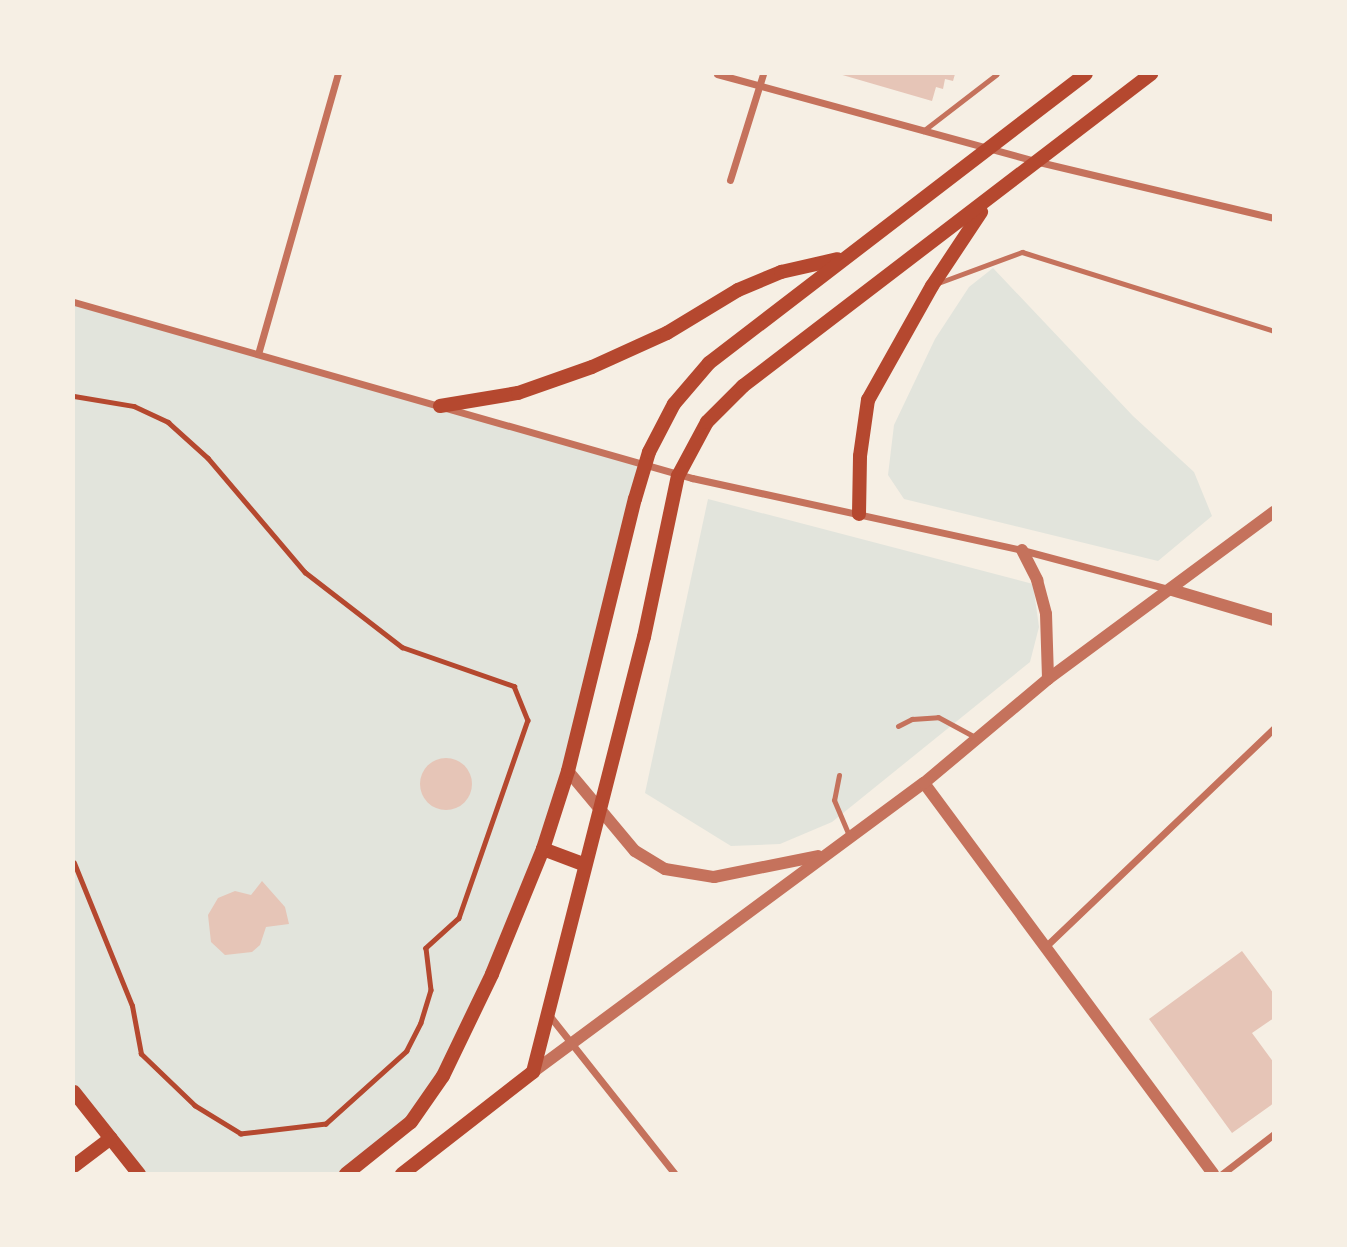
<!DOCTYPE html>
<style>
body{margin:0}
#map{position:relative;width:1347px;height:1247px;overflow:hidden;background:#f6efe4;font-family:Commissioner,sans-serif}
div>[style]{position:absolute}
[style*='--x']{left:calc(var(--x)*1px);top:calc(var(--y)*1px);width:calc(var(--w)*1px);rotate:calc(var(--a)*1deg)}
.green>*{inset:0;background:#e2e4dc}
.building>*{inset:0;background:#e6c5b7}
.round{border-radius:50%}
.path>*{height:4.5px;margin:-2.25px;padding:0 2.25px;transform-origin:2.25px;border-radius:2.25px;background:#b5482f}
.service>*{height:5px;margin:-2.5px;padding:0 2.5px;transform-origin:2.5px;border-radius:2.5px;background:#c5725c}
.minor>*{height:7px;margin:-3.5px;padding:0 3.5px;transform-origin:3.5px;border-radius:3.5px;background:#c5725c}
.tertiary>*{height:12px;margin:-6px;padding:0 6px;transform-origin:6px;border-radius:6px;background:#c5725c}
.secondary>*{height:14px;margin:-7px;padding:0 7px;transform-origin:7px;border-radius:7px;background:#b5482f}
span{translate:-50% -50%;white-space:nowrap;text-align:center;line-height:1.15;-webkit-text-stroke:6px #f6efe4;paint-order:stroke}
.frame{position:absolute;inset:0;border:75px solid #f6efe4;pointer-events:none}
</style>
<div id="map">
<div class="green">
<i style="clip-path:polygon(993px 268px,1133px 416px,1194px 472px,1212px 516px,1158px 561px,904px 499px,888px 475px,894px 425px,935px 339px,969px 287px)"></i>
<i style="clip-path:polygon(74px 302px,646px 463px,568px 771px,443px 1076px,411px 1122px,346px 1173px,139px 1173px,74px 1092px)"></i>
<i style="clip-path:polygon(708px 499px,1033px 584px,1039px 627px,1030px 662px,832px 822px,780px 844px,731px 846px,645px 793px)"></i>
</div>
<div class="building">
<i style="clip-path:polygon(839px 74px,955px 74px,953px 81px,945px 79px,943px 89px,936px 87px,932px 101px)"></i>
<i class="round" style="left:420px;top:758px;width:52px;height:52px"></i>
<i style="clip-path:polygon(262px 881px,285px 907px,289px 924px,266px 927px,260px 945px,252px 952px,225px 955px,211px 942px,208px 915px,218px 898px,235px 891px,251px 895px)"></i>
<i style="clip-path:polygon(1242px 951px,1274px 994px,1274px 1018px,1252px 1033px,1274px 1063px,1274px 1103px,1232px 1133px,1149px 1019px)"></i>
</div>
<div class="path">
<i style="--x:74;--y:396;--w:61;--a:9.5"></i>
<i style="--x:134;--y:406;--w:38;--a:25"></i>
<i style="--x:168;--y:422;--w:54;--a:42"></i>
<i style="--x:208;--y:458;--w:150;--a:49.6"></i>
<i style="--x:305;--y:572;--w:123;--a:37.7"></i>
<i style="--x:402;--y:647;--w:119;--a:19.2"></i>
<i style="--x:514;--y:686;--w:37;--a:68"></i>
<i style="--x:528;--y:720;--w:210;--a:109.2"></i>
<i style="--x:459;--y:918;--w:45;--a:137.7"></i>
<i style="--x:426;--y:948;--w:42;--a:83.2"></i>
<i style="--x:431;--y:990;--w:34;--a:107"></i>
<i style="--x:421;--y:1023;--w:31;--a:117"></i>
<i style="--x:407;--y:1051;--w:109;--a:138"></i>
<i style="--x:326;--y:1124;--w:86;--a:173.3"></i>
<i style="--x:241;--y:1134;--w:54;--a:-148.7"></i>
<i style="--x:195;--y:1106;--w:75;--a:-136.1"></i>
<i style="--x:141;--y:1054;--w:49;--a:-100.6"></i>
<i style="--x:132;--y:1006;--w:154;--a:-112.1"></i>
</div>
<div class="service">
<i style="--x:923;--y:131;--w:93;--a:-37.6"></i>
<i style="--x:938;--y:283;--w:90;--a:-20.3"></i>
<i style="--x:1022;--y:252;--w:264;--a:17.4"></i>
<i style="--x:898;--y:726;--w:16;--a:-27"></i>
<i style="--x:912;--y:719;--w:26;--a:-4"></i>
<i style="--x:938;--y:717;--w:42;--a:28.4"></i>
<i style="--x:839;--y:775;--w:25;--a:101"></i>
<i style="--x:834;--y:800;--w:38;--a:67"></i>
</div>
<div class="minor">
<i style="--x:717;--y:74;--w:334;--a:15.3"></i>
<i style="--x:1039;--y:162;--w:242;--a:13.4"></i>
<i style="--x:730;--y:180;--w:111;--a:-72.7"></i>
<i style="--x:74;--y:302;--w:643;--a:15.9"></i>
<i style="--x:692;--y:478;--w:338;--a:12.3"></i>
<i style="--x:1022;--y:550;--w:152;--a:14.9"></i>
<i style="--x:258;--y:354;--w:291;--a:-74.1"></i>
<i style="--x:1044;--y:948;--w:318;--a:-43.7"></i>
<i style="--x:549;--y:1015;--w:203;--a:51.6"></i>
<i style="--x:1222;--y:1174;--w:66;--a:-37.6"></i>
</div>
<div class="tertiary">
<i style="--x:1022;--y:550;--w:34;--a:63"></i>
<i style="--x:1037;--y:580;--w:35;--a:75"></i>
<i style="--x:1046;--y:614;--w:65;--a:88.2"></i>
<i style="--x:1172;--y:590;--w:106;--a:16.4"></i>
<i style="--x:568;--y:771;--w:104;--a:50.1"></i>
<i style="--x:635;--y:851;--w:35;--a:31"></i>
<i style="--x:665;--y:869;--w:50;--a:9.3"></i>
<i style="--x:714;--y:877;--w:106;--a:-11.4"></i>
<i style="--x:924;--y:783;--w:486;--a:53.5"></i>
<i style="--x:533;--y:1072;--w:486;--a:-36.5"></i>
<i style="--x:924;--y:783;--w:162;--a:-40"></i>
<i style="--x:1048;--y:679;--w:281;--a:-36.5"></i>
</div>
<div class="secondary">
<i style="--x:440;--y:406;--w:79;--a:-9.5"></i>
<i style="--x:518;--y:393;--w:78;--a:-19.4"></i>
<i style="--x:592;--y:367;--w:82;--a:-24.4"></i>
<i style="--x:667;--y:333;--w:83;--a:-31.2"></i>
<i style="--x:738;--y:290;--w:47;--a:-22.7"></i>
<i style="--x:781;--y:272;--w:58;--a:-12.8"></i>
<i style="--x:859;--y:514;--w:58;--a:-89"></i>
<i style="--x:860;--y:456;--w:57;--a:-81.9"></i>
<i style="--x:868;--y:400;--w:131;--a:-60.7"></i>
<i style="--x:932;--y:286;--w:89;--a:-56.5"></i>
<i style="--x:543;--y:849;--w:43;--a:20.6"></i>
<i style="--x:74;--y:1092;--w:105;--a:51.6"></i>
<i style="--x:74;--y:1166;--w:46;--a:-37.1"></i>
<i style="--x:346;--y:1174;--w:83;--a:-38.7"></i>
<i style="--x:411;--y:1122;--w:56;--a:-55.2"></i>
<i style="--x:443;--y:1076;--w:113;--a:-64.3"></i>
<i style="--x:492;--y:974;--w:135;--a:-67.8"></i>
<i style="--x:543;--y:849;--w:82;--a:-72.2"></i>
<i style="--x:568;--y:771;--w:280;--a:-76.2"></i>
<i style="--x:635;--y:499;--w:49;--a:-73.4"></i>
<i style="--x:649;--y:452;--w:54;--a:-62.5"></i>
<i style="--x:674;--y:404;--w:54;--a:-49.5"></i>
<i style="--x:709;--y:363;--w:475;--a:-37.5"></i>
<i style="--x:402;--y:1174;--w:166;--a:-37.9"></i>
<i style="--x:533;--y:1072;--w:449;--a:-75.7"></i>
<i style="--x:644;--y:637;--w:165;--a:-78.1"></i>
<i style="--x:678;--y:476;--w:61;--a:-61.8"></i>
<i style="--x:707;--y:422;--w:51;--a:-45"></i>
<i style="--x:743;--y:386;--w:514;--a:-37.41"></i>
</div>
<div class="frame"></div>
</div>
